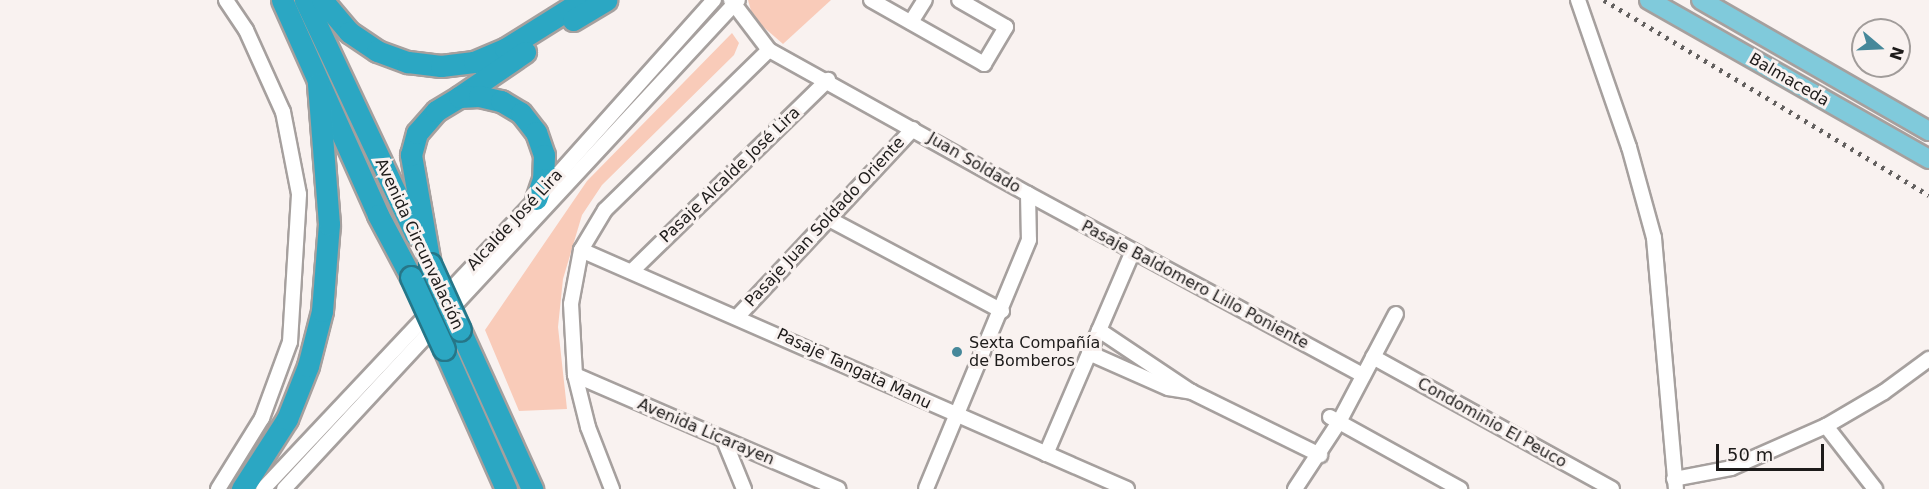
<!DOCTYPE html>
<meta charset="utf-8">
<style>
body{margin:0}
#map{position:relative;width:1929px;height:489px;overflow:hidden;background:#f9f2f0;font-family:"DejaVu Sans",sans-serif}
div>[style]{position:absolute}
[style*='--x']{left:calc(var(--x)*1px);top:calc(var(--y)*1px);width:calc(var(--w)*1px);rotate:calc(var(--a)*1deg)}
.green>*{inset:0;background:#f9cbb9}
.roads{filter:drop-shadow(2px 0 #a6a09e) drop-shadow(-2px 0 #a6a09e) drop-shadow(0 2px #a6a09e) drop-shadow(0 -2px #a6a09e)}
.minor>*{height:14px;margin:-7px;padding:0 7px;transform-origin:7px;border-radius:7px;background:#fff}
.major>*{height:18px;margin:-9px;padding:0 9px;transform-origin:9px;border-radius:9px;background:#80cadb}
.highway>*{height:21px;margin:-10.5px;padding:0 10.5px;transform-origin:10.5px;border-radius:10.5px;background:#2ba7c3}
.rail>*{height:4.5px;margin-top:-2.25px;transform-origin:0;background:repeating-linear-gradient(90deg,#63605f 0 3px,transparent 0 9px)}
.bridges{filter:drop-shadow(2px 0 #267688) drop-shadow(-2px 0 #267688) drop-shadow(0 2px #267688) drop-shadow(0 -2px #267688)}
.highway-bridge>*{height:21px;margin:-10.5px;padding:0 10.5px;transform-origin:10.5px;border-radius:10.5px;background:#2ba7c3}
.dots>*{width:16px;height:16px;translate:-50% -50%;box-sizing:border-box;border:3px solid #f9f2f0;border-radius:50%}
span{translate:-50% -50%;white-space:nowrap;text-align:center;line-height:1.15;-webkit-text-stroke:6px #f9f2f0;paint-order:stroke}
.street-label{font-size:16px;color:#1d1b1a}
.poi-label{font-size:16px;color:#1d1b1a}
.left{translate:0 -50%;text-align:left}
.north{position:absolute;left:1851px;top:18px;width:60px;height:60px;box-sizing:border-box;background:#f9f2f0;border:2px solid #a19c9a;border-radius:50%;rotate:109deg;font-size:16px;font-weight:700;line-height:24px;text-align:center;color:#1d1b1a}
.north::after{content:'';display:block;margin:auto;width:21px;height:27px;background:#46889a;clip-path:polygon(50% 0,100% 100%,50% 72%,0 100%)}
.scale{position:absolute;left:1716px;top:444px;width:108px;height:27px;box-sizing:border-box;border:3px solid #1d1b1a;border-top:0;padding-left:8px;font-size:18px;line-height:21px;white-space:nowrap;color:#1d1b1a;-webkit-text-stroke:4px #f9f2f0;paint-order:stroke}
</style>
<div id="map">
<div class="green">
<i style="clip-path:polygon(748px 0,831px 0,783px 44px,753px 18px)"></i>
<i style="clip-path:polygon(732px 33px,739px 43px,734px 55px,602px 185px,582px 215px,563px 279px,558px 327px,567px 409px,519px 411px,485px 330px,587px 181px)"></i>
</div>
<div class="roads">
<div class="minor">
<i style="--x:731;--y:0;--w:63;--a:52.8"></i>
<i style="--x:769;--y:50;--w:296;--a:29.1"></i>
<i style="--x:1028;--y:194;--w:46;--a:88.8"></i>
<i style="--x:1029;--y:240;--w:269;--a:112.5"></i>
<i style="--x:871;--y:0;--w:130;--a:29.5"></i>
<i style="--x:984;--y:64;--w:43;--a:-59.3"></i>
<i style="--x:1006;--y:27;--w:54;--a:-150.1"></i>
<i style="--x:1578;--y:0;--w:156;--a:70.9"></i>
<i style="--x:1629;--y:147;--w:94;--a:74.6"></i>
<i style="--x:1654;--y:238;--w:252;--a:85"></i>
<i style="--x:911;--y:22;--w:26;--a:-58"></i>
<i style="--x:1028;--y:194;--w:381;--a:28.4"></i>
<i style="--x:829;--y:219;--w:196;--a:28"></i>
<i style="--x:581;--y:250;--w:596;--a:23.64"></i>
<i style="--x:632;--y:271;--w:274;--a:-44.3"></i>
<i style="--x:738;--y:316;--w:256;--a:-46.9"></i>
<i style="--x:1099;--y:330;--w:110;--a:33.8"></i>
<i style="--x:1089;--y:353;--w:86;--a:23.9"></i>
<i style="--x:1168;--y:388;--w:24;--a:9"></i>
<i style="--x:1192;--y:392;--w:143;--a:26.2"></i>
<i style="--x:1373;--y:357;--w:273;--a:28.9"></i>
<i style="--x:575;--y:375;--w:287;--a:23.4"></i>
<i style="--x:1330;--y:417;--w:149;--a:29"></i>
<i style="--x:1826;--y:426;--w:80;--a:52.1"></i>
<i style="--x:724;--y:440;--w:53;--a:67.8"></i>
<i style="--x:1046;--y:454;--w:221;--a:-66.8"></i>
<i style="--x:1674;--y:479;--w:58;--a:-10.9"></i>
<i style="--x:1731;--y:468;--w:104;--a:-23.9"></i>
<i style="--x:1826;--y:426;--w:67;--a:-30.4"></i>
<i style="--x:1884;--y:392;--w:56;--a:-36.3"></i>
<i style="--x:218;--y:489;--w:84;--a:-58.2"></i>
<i style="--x:262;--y:418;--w:81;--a:-69.8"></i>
<i style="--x:290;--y:342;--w:148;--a:-86.5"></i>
<i style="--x:299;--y:194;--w:84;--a:-101"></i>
<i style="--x:283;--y:112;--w:90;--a:-114.3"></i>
<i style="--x:246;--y:30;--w:36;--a:-124"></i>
<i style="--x:263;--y:489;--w:398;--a:-46.7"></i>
<i style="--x:536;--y:199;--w:267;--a:-48.2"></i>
<i style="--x:284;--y:489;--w:667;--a:-47.13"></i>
<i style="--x:612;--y:489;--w:66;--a:-111.2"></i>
<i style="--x:588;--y:427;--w:54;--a:-104"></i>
<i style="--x:575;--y:375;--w:71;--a:-93.2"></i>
<i style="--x:571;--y:304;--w:55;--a:-79.5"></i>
<i style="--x:581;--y:250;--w:47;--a:-59"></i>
<i style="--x:605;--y:210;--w:229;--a:-44.3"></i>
<i style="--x:1295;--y:489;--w:80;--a:-56.7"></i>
<i style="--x:1339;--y:422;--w:122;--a:-62.2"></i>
</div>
<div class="major">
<i style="--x:1649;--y:0;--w:322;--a:29.6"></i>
<i style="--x:1701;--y:0;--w:263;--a:29.9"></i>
</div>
<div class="highway">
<i style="--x:282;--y:0;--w:235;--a:65.9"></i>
<i style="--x:378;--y:215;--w:70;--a:62"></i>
<i style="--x:305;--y:0;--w:259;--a:64.8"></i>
<i style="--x:322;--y:0;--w:42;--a:49.8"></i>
<i style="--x:349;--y:32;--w:34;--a:34"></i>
<i style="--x:377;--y:51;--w:33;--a:20"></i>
<i style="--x:408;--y:62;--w:33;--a:7"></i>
<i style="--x:441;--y:66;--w:33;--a:-7"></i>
<i style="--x:474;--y:62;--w:34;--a:-23"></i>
<i style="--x:505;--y:49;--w:92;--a:-32.1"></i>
<i style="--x:573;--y:20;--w:39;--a:-31"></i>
<i style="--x:459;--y:97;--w:80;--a:-34.3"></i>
<i style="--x:430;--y:264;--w:111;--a:-99.9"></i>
<i style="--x:411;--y:155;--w:23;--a:-75"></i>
<i style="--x:417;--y:133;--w:29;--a:-49"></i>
<i style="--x:436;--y:111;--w:27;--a:-31"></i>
<i style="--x:459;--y:97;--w:20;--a:-3"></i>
<i style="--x:479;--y:96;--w:23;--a:13"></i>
<i style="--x:501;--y:101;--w:23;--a:31"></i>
<i style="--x:521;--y:113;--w:24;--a:52"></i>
<i style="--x:536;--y:132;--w:24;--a:71"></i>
<i style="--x:544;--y:155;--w:24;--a:92"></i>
<i style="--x:543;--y:179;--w:21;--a:109"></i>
<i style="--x:460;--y:330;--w:175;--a:65.6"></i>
<i style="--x:444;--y:349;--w:153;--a:66.1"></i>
<i style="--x:242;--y:489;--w:83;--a:-57.3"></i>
<i style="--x:287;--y:419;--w:57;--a:-68.4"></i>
<i style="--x:308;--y:366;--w:57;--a:-75.7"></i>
<i style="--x:322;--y:311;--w:87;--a:-85.4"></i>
<i style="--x:329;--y:224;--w:141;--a:-94.5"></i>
</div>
</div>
<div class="rail">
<i style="--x:1604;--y:0;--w:379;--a:31"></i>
</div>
<div class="bridges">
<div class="highway-bridge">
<i style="--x:430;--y:264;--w:72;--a:65.6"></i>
<i style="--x:411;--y:277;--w:79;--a:65.4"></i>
</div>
</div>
<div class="dots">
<i style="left:957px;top:352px;background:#46889a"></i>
</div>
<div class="street-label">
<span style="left:1789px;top:80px;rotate:30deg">Balmaceda</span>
<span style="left:974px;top:163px;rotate:30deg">Juan Soldado</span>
<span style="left:730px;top:175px;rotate:-44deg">Pasaje Alcalde José Lira</span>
<span style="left:515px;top:220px;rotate:-47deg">Alcalde José Lira</span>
<span style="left:825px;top:222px;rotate:-47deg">Pasaje Juan Soldado Oriente</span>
<span style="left:419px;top:244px;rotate:65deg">Avenida Circunvalación</span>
<span style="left:1195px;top:285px;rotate:28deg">Pasaje Baldomero Lillo Poniente</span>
<span style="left:854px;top:369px;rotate:25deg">Pasaje Tangata Manu</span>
<span style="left:1492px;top:423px;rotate:29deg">Condominio El Peuco</span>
<span style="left:706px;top:432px;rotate:23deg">Avenida Licarayen</span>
</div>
<div class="poi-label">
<span class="left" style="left:969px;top:352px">Sexta Compañía<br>de Bomberos</span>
</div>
<div class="north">N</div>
<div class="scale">50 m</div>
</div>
